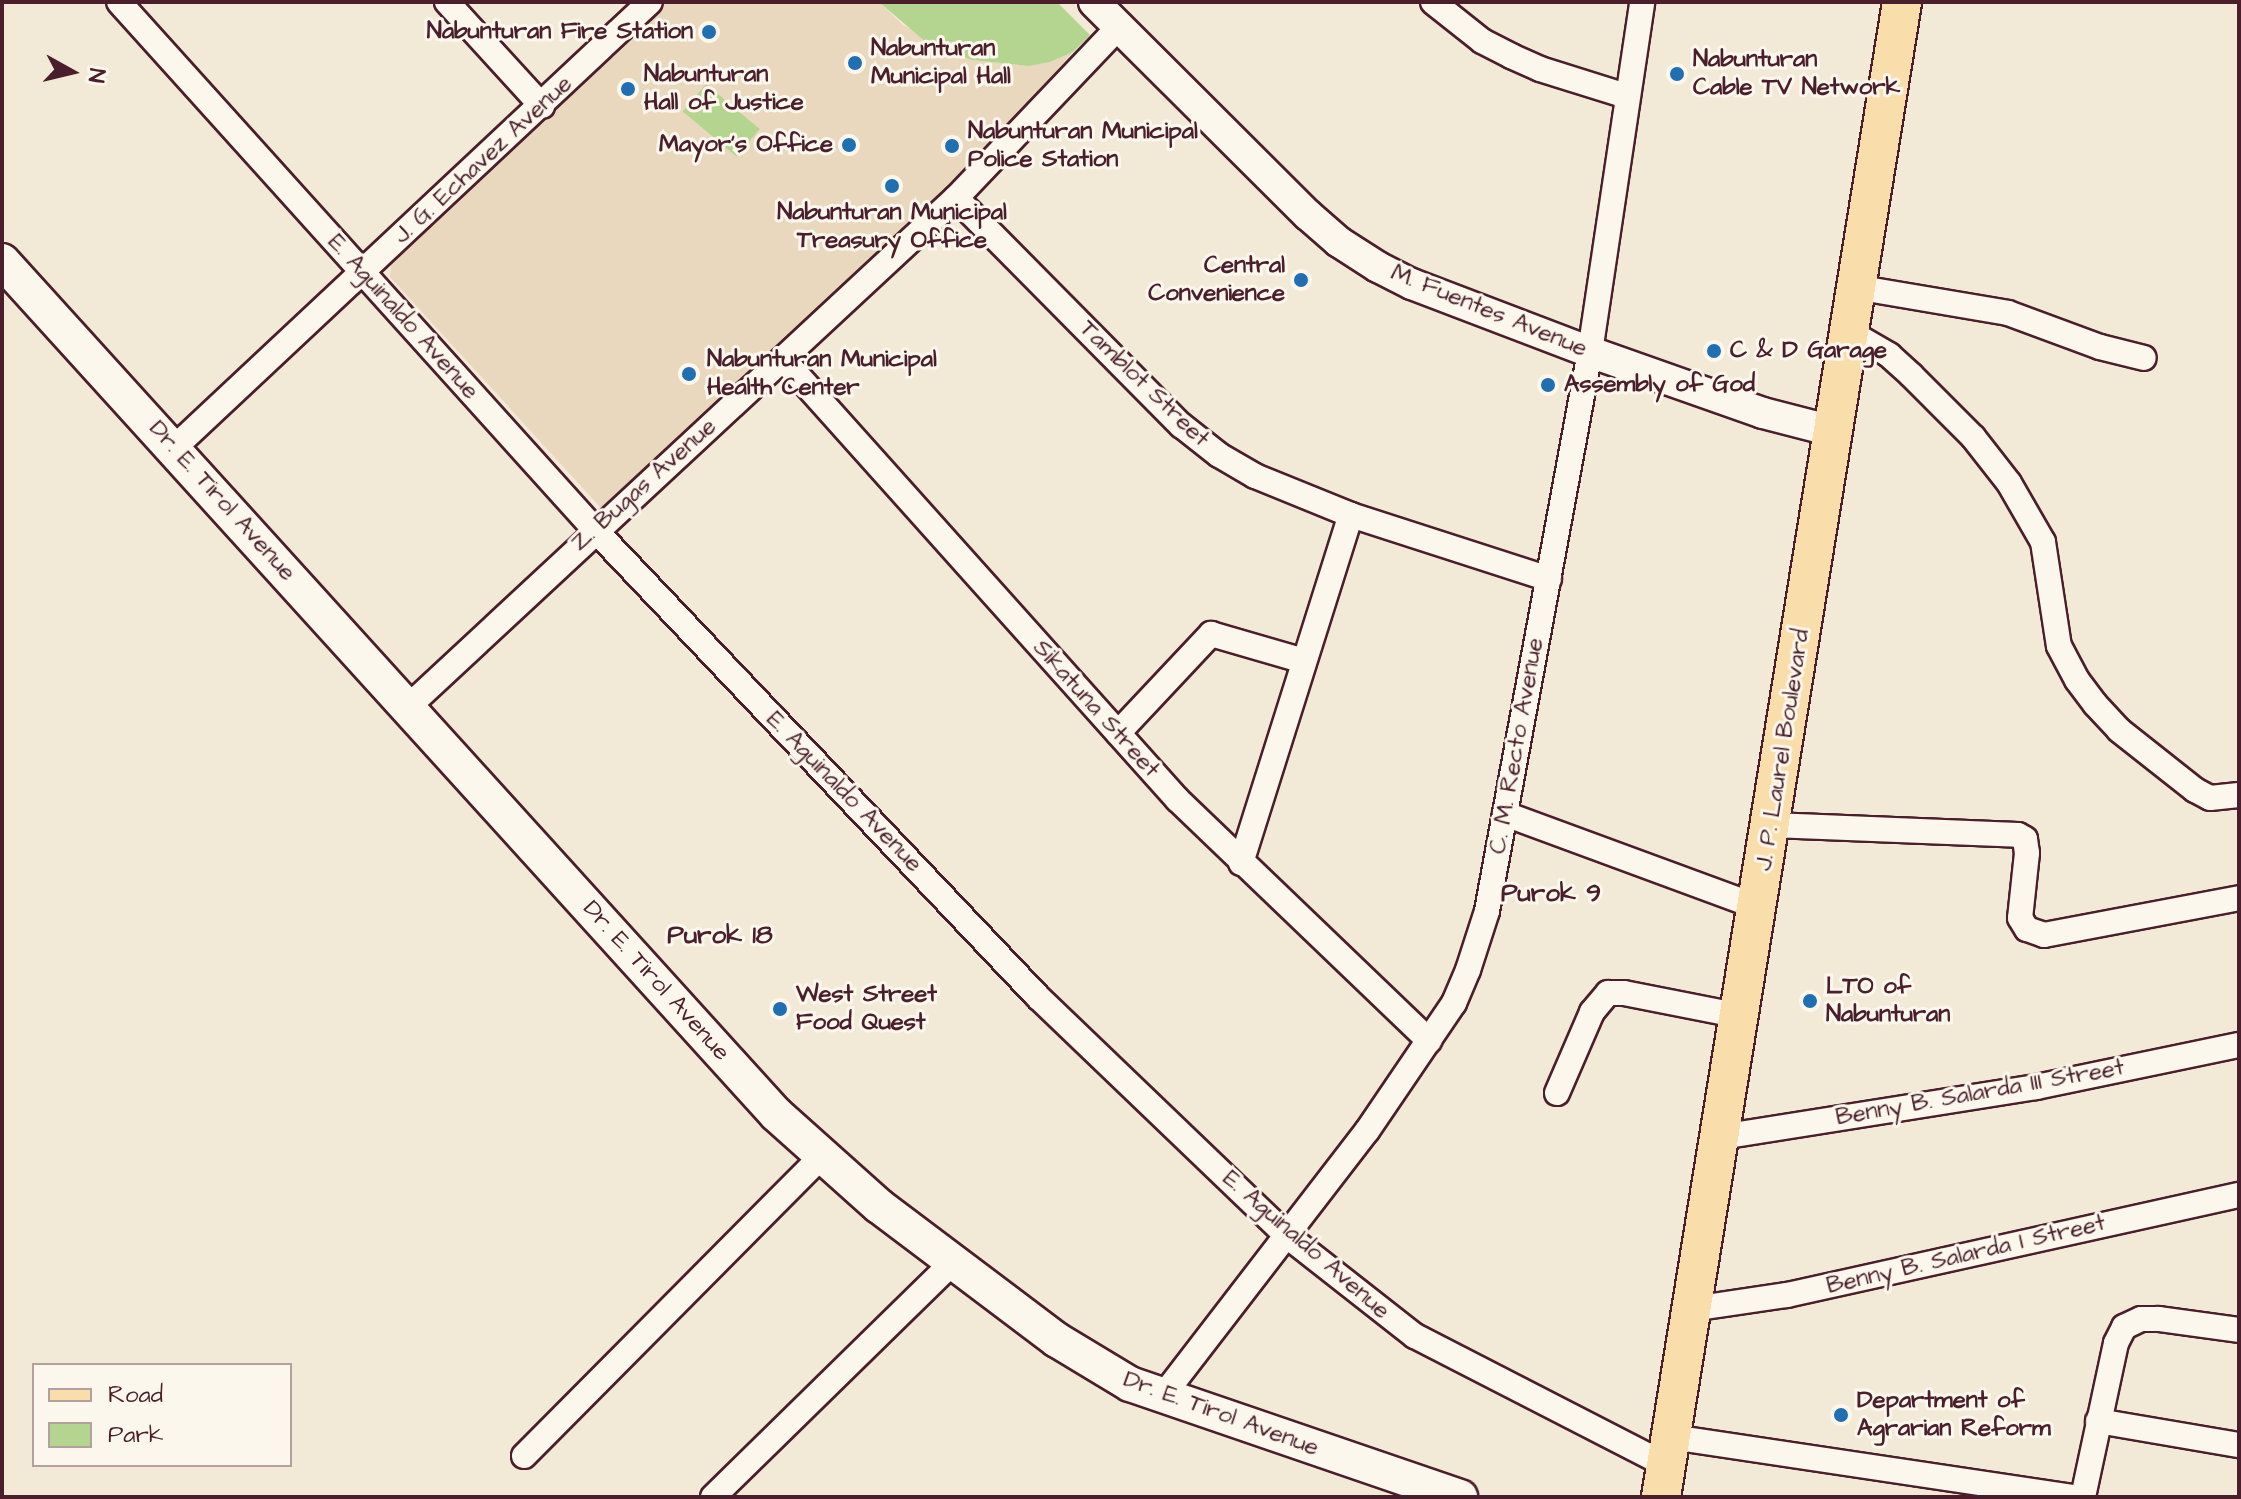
<!DOCTYPE html>
<style>
body{margin:0}
#map{position:relative;width:2241px;height:1499px;overflow:hidden;background:#f3e9d7;font-family:"Architects Daughter",sans-serif}
div>[style]{position:absolute}
[style*='--x']{left:calc(var(--x)*1px);top:calc(var(--y)*1px);width:calc(var(--w)*1px);rotate:calc(var(--a)*1deg)}
.built>*{inset:0;background:#e9d8be}
.green>*{inset:0;background:#b3d58f;transform-origin:0 0}
.roads{filter:drop-shadow(2px 0 #4a1f2b) drop-shadow(-2px 0 #4a1f2b) drop-shadow(0 2px #4a1f2b) drop-shadow(0 -2px #4a1f2b)}
.minor>*{height:24px;margin:-12px;padding:0 12px;transform-origin:12px;border-radius:12px;background:#fbf7ec}
.tertiary>*{height:30px;margin:-15px;padding:0 15px;transform-origin:15px;border-radius:15px;background:#fbf7ec}
.secondary>*{height:34px;margin:-17px;padding:0 17px;transform-origin:17px;border-radius:17px;background:#fbf7ec}
.primary>*{height:38px;margin:-19px;padding:0 19px;transform-origin:19px;border-radius:19px;background:#f9deab}
.dots>*{width:22px;height:22px;translate:-50% -50%;box-sizing:border-box;border:4px solid #fbf7ec;border-radius:50%}
span{translate:-50% -50%;white-space:nowrap;text-align:center;line-height:1.15;-webkit-text-stroke:6px #fbf7ec;paint-order:stroke}
.poi-label{font-size:24px;color:#4a1f2b;font-weight:700}
.right{translate:-100% -50%;text-align:right}
.left{translate:0 -50%;text-align:left}
.street-label{font-size:24px;color:#4a1f2b}
.neighbourhood-label{font-size:26px;color:#4a1f2b;font-weight:700}
.frame{position:absolute;inset:0;border:4px solid #4a1f2b;pointer-events:none}
.legend{position:absolute;left:32px;top:1363px;width:260px;height:104px;box-sizing:border-box;background:#fbf7ec;border:2px solid #b4a19f;margin:0;padding:10px 14px;list-style:none;font-size:24px;color:#4a1f2b}
.legend li{display:flex;align-items:center;gap:16px;height:40px}
.legend b{width:40px;border:2px solid #b4a19f}
.north{position:absolute;left:32px;top:32px;width:80px;height:80px;-webkit-text-stroke:6px #fbf7ec;paint-order:stroke;rotate:98deg;font-size:22px;font-weight:700;line-height:32px;text-align:center;color:#4a1f2b}
.north::after{content:'';display:block;margin:auto;width:28px;height:36px;background:#4a1f2b;clip-path:polygon(50% 0,100% 100%,50% 72%,0 100%)}
</style>
<div id="map">
<div class="built">
<i style="clip-path:polygon(658px 2px,879px 2px,903px 25px,972px 60px,1029px 66px,1050px 62px,1073px 52px,960px 178px,601px 508px,390px 277px,392px 257px)"></i>
</div>
<div class="green">
<i style="clip-path:polygon(879px 2px,1057px 2px,1090px 35px,1073px 52px,1050px 62px,1029px 66px,972px 60px,927px 43px)"></i>
<i style="left:706px;top:84px;width:70px;height:36px;rotate:40deg"></i>
</div>
<div class="roads">
<div class="minor">
<i style="--x:119;--y:2;--w:711;--a:47.96"></i>
<i style="--x:595;--y:530;--w:644;--a:46.51"></i>
<i style="--x:1038;--y:997;--w:344;--a:43.8"></i>
<i style="--x:1286;--y:1235;--w:164;--a:38.1"></i>
<i style="--x:1415;--y:1336;--w:282;--a:27.2"></i>
<i style="--x:447;--y:2;--w:141;--a:47.6"></i>
<i style="--x:1433;--y:2;--w:63;--a:38.5"></i>
<i style="--x:1482;--y:41;--w:33;--a:27"></i>
<i style="--x:1511;--y:56;--w:32;--a:24"></i>
<i style="--x:1540;--y:69;--w:90;--a:17.4"></i>
<i style="--x:956;--y:198;--w:320;--a:45.3"></i>
<i style="--x:1181;--y:425;--w:48;--a:38.3"></i>
<i style="--x:1219;--y:455;--w:42;--a:30.3"></i>
<i style="--x:1255;--y:476;--w:104;--a:22.1"></i>
<i style="--x:1351;--y:515;--w:208;--a:17.9"></i>
<i style="--x:1855;--y:287;--w:155;--a:9.6"></i>
<i style="--x:2008;--y:313;--w:98;--a:20.3"></i>
<i style="--x:2100;--y:347;--w:45;--a:14"></i>
<i style="--x:1848;--y:331;--w:48;--a:30.3"></i>
<i style="--x:1889;--y:355;--w:30;--a:42"></i>
<i style="--x:1911;--y:375;--w:88;--a:45"></i>
<i style="--x:1973;--y:437;--w:58;--a:52"></i>
<i style="--x:2009;--y:483;--w:68;--a:60"></i>
<i style="--x:2043;--y:542;--w:105;--a:81.3"></i>
<i style="--x:2059;--y:646;--w:38;--a:62"></i>
<i style="--x:2077;--y:680;--w:30;--a:53"></i>
<i style="--x:2095;--y:704;--w:35;--a:47"></i>
<i style="--x:2119;--y:730;--w:97;--a:38.3"></i>
<i style="--x:2195;--y:790;--w:17;--a:28"></i>
<i style="--x:2210;--y:798;--w:29;--a:-6"></i>
<i style="--x:783;--y:359;--w:592;--a:48.15"></i>
<i style="--x:1178;--y:800;--w:348;--a:43.8"></i>
<i style="--x:174;--y:448;--w:652;--a:-43.14"></i>
<i style="--x:408;--y:707;--w:748;--a:-42.89"></i>
<i style="--x:956;--y:198;--w:236;--a:-46.4"></i>
<i style="--x:1118;--y:733;--w:136;--a:-46.8"></i>
<i style="--x:1211;--y:634;--w:97;--a:16.2"></i>
<i style="--x:1505;--y:814;--w:270;--a:20.2"></i>
<i style="--x:1772;--y:825;--w:246;--a:2.3"></i>
<i style="--x:2018;--y:835;--w:8;--a:30"></i>
<i style="--x:2025;--y:839;--w:14;--a:82"></i>
<i style="--x:2027;--y:853;--w:65;--a:96.1"></i>
<i style="--x:2020;--y:918;--w:13;--a:58"></i>
<i style="--x:2027;--y:929;--w:18;--a:19"></i>
<i style="--x:2044;--y:935;--w:198;--a:-10.7"></i>
<i style="--x:1241;--y:863;--w:365;--a:-72.5"></i>
<i style="--x:1557;--y:1093;--w:88;--a:-66.6"></i>
<i style="--x:1592;--y:1012;--w:25;--a:-50"></i>
<i style="--x:1608;--y:993;--w:16;--a:0"></i>
<i style="--x:1624;--y:993;--w:119;--a:11.1"></i>
<i style="--x:1721;--y:1137;--w:319;--a:-9"></i>
<i style="--x:2036;--y:1087;--w:207;--a:-11.7"></i>
<i style="--x:1692;--y:1309;--w:96;--a:-8.4"></i>
<i style="--x:1787;--y:1295;--w:463;--a:-12.5"></i>
<i style="--x:1162;--y:1397;--w:336;--a:-52.4"></i>
<i style="--x:1367;--y:1131;--w:155;--a:-55.8"></i>
<i style="--x:1454;--y:1003;--w:36;--a:-67"></i>
<i style="--x:1468;--y:970;--w:62;--a:-72.1"></i>
<i style="--x:1487;--y:911;--w:568;--a:-79.56"></i>
<i style="--x:1590;--y:352;--w:354;--a:-81.5"></i>
<i style="--x:2098;--y:1421;--w:143;--a:9.7"></i>
<i style="--x:1671;--y:1437;--w:407;--a:8.5"></i>
<i style="--x:524;--y:1456;--w:423;--a:-45.2"></i>
<i style="--x:713;--y:1497;--w:334;--a:-44.4"></i>
<i style="--x:2083;--y:1497;--w:157;--a:-77.9"></i>
<i style="--x:2116;--y:1343;--w:18;--a:-63"></i>
<i style="--x:2124;--y:1327;--w:19;--a:-25"></i>
<i style="--x:2141;--y:1319;--w:18;--a:0"></i>
<i style="--x:2159;--y:1319;--w:81;--a:7.8"></i>
</div>
<div class="tertiary">
<i style="--x:1094;--y:2;--w:302;--a:44.9"></i>
<i style="--x:1308;--y:215;--w:41;--a:41.1"></i>
<i style="--x:1339;--y:242;--w:46;--a:32.7"></i>
<i style="--x:1378;--y:267;--w:38;--a:27"></i>
<i style="--x:1412;--y:284;--w:191;--a:20.9"></i>
<i style="--x:1590;--y:352;--w:183;--a:19.4"></i>
<i style="--x:1763;--y:413;--w:72;--a:14.4"></i>
</div>
<div class="secondary">
<i style="--x:2;--y:261;--w:1152;--a:47.78"></i>
<i style="--x:776;--y:1114;--w:138;--a:41.8"></i>
<i style="--x:879;--y:1206;--w:223;--a:37"></i>
<i style="--x:1057;--y:1340;--w:85;--a:31.1"></i>
<i style="--x:1130;--y:1384;--w:349;--a:18.9"></i>
</div>
<div class="primary">
<i style="--x:1661;--y:1497;--w:1514;--a:-80.84"></i>
</div>
</div>
<div class="dots">
<i style="left:709px;top:32px;background:#1f6fb2"></i>
<i style="left:855px;top:63px;background:#1f6fb2"></i>
<i style="left:1677px;top:74px;background:#1f6fb2"></i>
<i style="left:628px;top:89px;background:#1f6fb2"></i>
<i style="left:849px;top:145px;background:#1f6fb2"></i>
<i style="left:952px;top:146px;background:#1f6fb2"></i>
<i style="left:892px;top:186px;background:#1f6fb2"></i>
<i style="left:1301px;top:280px;background:#1f6fb2"></i>
<i style="left:1714px;top:351px;background:#1f6fb2"></i>
<i style="left:689px;top:374px;background:#1f6fb2"></i>
<i style="left:1548px;top:385px;background:#1f6fb2"></i>
<i style="left:1810px;top:1001px;background:#1f6fb2"></i>
<i style="left:780px;top:1009px;background:#1f6fb2"></i>
<i style="left:1841px;top:1415px;background:#1f6fb2"></i>
</div>
<div class="poi-label">
<span class="right" style="left:693px;top:32px">Nabunturan Fire Station</span>
<span class="left" style="left:871px;top:63px">Nabunturan<br>Municipal Hall</span>
<span class="left" style="left:1693px;top:74px">Nabunturan<br>Cable TV Network</span>
<span class="left" style="left:644px;top:89px">Nabunturan<br>Hall of Justice</span>
<span class="left" style="left:968px;top:146px">Nabunturan Municipal<br>Police Station</span>
<span class="right" style="left:833px;top:145px">Mayor's Office</span>
<span style="left:892px;top:227px">Nabunturan Municipal<br>Treasury Office</span>
<span class="right" style="left:1285px;top:280px">Central<br>Convenience</span>
<span class="left" style="left:1730px;top:351px">C &amp; D Garage</span>
<span class="left" style="left:707px;top:374px">Nabunturan Municipal<br>Health Center</span>
<span class="left" style="left:1564px;top:385px">Assembly of God</span>
<span class="left" style="left:1826px;top:1001px">LTO of<br>Nabunturan</span>
<span class="left" style="left:796px;top:1009px">West Street<br>Food Quest</span>
<span class="left" style="left:1857px;top:1415px">Department of<br>Agrarian Reform</span>
</div>
<div class="street-label">
<span style="left:483px;top:160px;rotate:-43deg">J. G. Echavez Avenue</span>
<span style="left:1489px;top:311px;rotate:22deg">M. Fuentes Avenue</span>
<span style="left:403px;top:317px;rotate:48deg">E. Aguinaldo Avenue</span>
<span style="left:1144px;top:384px;rotate:44deg">Tamblot Street</span>
<span style="left:644px;top:485px;rotate:-42deg">Z. Bugas Avenue</span>
<span style="left:222px;top:501px;rotate:48deg">Dr. E. Tirol Avenue</span>
<span style="left:1096px;top:709px;rotate:48deg">Sikatuna Street</span>
<span style="left:1517px;top:746px;rotate:-80deg">C. M. Recto Avenue</span>
<span style="left:1783px;top:750px;rotate:-81deg">J. P. Laurel Boulevard</span>
<span style="left:844px;top:792px;rotate:46deg">E. Aguinaldo Avenue</span>
<span style="left:656px;top:981px;rotate:48deg">Dr. E. Tirol Avenue</span>
<span style="left:1980px;top:1093px;rotate:-10deg">Benny B. Salarda III Street</span>
<span style="left:1306px;top:1245px;rotate:41deg">E. Aguinaldo Avenue</span>
<span style="left:1966px;top:1255px;rotate:-13deg">Benny B. Salarda I Street</span>
<span style="left:1221px;top:1414px;rotate:20deg">Dr. E. Tirol Avenue</span>
</div>
<div class="neighbourhood-label">
<span style="left:1551px;top:894px">Purok 9</span>
<span style="left:720px;top:936px">Purok 18</span>
</div>
<div class="frame"></div>
<ul class="legend">
<li><b style="height:10px;background:#f9deab"></b>Road</li>
<li><b style="height:22px;background:#b3d58f"></b>Park</li>
</ul>
<div class="north">N</div>
</div>
